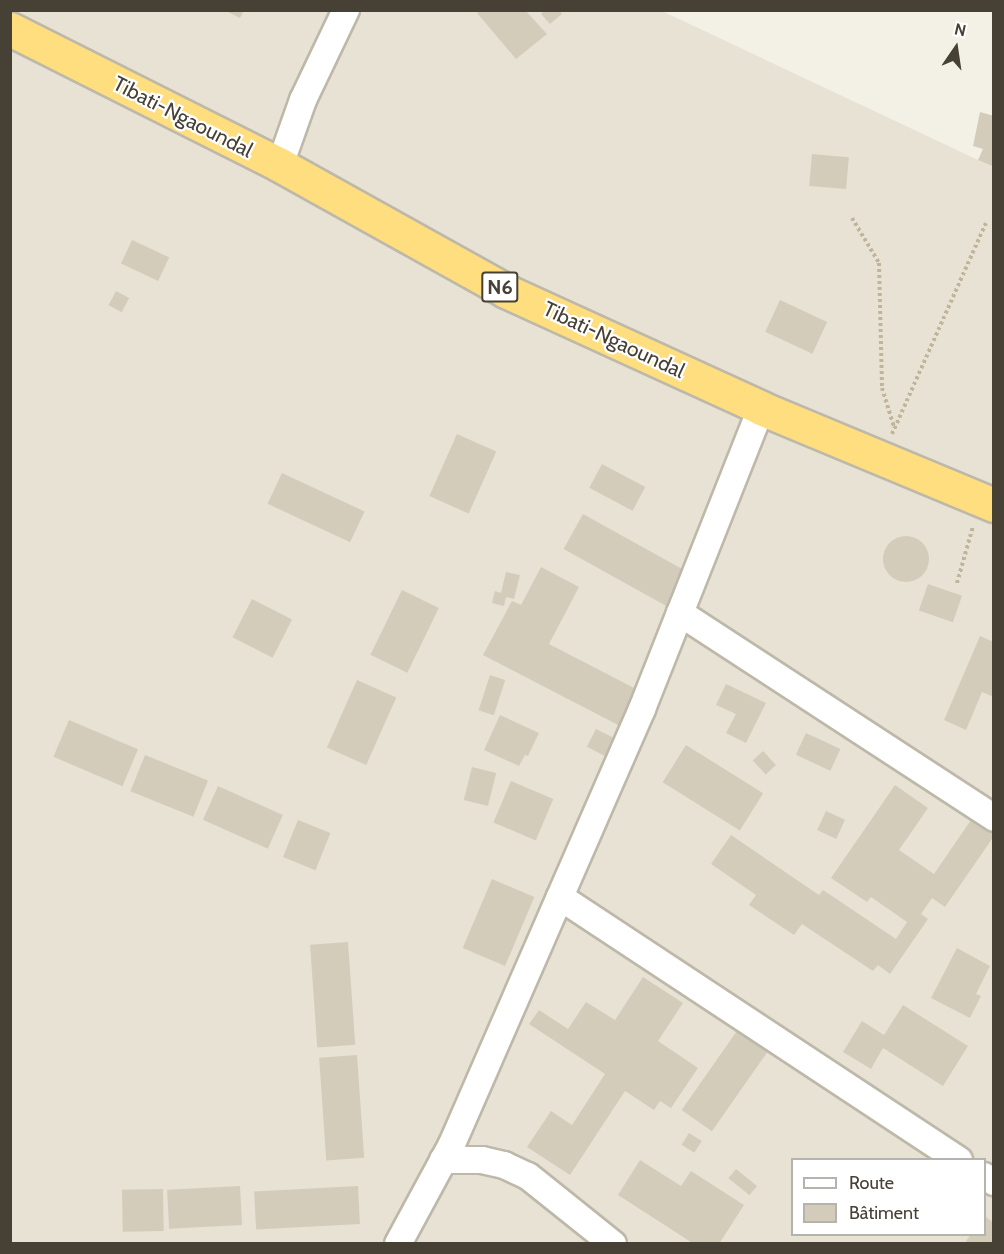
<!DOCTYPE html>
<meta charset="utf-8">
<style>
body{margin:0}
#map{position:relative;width:1004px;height:1254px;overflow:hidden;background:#f3f0e6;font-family:Cabin,sans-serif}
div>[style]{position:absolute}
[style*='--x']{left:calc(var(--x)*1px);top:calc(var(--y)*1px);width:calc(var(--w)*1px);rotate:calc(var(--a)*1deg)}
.residential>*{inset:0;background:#e7e2d4}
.building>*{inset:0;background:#d4ccbb;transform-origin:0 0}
.round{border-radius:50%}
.path>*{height:4px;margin-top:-2px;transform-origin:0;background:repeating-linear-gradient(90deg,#c0b59a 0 3px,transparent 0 6px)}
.roads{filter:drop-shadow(2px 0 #beb8a9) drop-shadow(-2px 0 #beb8a9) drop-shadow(0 2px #beb8a9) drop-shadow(0 -2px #beb8a9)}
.minor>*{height:26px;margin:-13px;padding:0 13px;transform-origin:13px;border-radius:13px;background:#fff}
.trunk>*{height:33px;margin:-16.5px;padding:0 16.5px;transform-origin:16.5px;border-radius:16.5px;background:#fede7e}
span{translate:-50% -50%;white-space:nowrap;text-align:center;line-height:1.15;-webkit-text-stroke:4.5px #fff;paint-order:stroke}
.shield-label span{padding:2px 4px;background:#fff;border:2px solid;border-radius:4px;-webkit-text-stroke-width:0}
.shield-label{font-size:20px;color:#464035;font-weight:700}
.street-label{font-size:21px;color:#464035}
.frame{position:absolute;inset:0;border:12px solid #464035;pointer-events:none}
.legend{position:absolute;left:791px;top:1158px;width:195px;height:78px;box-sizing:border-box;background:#fff;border:2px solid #b5b3ae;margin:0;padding:8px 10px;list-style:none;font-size:18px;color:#464035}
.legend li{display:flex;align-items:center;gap:12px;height:30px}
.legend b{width:30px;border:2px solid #b5b3ae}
.north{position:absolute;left:926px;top:18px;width:60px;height:60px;-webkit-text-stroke:4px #fff;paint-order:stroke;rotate:13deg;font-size:16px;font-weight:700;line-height:24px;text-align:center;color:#464035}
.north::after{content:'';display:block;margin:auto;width:21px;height:27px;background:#464035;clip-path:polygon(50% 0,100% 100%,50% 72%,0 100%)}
</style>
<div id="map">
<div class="residential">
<i style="clip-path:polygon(evenodd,10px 11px,662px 11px,993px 167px,993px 1243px,11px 1243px,10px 11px,792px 1160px,984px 1160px,984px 1234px,792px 1234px,792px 1160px)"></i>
</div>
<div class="building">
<i style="clip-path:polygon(224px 10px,244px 10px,240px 18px)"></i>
<i style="clip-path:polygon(480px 10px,525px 10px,547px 34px,516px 59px,477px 13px)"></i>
<i style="clip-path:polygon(545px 10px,559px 10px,562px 14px,550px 24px,541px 14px)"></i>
<i style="clip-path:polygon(980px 112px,994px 116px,994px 167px,978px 160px,983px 149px,973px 146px)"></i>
<i style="left:812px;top:154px;width:37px;height:32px;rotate:5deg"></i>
<i style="left:132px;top:240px;width:41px;height:26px;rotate:25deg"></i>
<i style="left:116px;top:291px;width:15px;height:16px;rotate:28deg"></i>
<i style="left:780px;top:300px;width:52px;height:35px;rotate:25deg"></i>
<i style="left:457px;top:434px;width:43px;height:68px;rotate:24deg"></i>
<i style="left:602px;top:464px;width:49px;height:27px;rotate:28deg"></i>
<i style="left:282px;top:473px;width:91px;height:34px;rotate:25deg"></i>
<i style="left:583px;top:514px;width:119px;height:40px;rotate:29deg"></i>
<i class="round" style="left:883px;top:536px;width:46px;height:46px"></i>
<i style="clip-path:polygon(541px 567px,579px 587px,549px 644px,640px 691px,622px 727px,483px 655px,512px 601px,521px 605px)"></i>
<i style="clip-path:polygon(506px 572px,520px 575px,514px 599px,506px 597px,504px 606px,492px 603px,495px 591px,501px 593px)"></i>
<i style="left:928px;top:584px;width:36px;height:28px;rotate:19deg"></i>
<i style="left:402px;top:590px;width:41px;height:72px;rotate:26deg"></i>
<i style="left:252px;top:599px;width:45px;height:43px;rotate:27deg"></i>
<i style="clip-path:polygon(980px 636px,994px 642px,994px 697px,982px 692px,966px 730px,944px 720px)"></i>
<i style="left:490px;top:675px;width:16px;height:37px;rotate:18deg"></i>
<i style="left:357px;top:680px;width:43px;height:74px;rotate:24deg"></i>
<i style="clip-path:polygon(726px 684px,766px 703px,746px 743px,726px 733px,736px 714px,716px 705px)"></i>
<i style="clip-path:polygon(500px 715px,539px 733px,528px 756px,525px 755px,519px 766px,484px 750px)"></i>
<i style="left:69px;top:720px;width:75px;height:40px;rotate:23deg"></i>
<i style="left:596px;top:729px;width:25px;height:20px;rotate:27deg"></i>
<i style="left:806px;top:733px;width:38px;height:24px;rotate:25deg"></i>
<i style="left:686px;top:745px;width:91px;height:44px;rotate:32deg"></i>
<i style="left:763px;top:751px;width:19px;height:14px;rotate:47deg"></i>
<i style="left:145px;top:755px;width:68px;height:39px;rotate:22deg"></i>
<i style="left:472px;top:767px;width:25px;height:34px;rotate:14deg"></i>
<i style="left:511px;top:781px;width:46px;height:45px;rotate:23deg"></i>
<i style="clip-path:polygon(895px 785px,928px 808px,899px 850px,934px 874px,973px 817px,994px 831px,994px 836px,945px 907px,932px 898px,921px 914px,928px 919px,890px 974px,878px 965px,873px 971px,802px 924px,794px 935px,749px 905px,756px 895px,711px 864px,731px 835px,819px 895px,823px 890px,896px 939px,907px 922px,871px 897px,867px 902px,831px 878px)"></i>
<i style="left:218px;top:786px;width:71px;height:37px;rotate:24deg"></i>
<i style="left:826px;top:811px;width:21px;height:21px;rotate:25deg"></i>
<i style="left:298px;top:820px;width:35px;height:40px;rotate:22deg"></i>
<i style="left:492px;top:879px;width:46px;height:75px;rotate:23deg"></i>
<i style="left:348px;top:942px;width:103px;height:38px;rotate:86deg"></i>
<i style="clip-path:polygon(957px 948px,990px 966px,976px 994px,981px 996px,970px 1018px,931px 998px)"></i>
<i style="clip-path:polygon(643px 977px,683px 1003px,658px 1041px,698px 1068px,671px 1108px,660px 1101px,654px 1110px,625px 1091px,570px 1175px,527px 1147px,551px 1111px,572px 1125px,605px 1074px,529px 1024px,539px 1010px,568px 1029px,586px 1002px,615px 1020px)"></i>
<i style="clip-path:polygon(903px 1005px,968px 1046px,943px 1086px,883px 1048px,871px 1069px,843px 1052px,862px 1021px,884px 1035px)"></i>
<i style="left:739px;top:1028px;width:37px;height:100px;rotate:35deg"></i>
<i style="left:357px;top:1055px;width:103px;height:38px;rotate:86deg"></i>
<i style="left:689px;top:1133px;width:15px;height:14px;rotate:32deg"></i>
<i style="clip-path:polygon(640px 1160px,681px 1186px,691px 1171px,744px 1205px,719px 1244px,694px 1244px,618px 1195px)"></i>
<i style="left:736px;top:1169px;width:27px;height:12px;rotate:39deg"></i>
<i style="left:240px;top:1186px;width:39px;height:73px;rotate:87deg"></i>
<i style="left:358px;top:1186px;width:38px;height:104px;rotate:87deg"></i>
<i style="left:163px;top:1189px;width:42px;height:41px;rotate:89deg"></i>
<i style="clip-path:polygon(986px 1217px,994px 1223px,994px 1244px,964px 1244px,971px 1234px,984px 1234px)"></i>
</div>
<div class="path">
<i style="--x:852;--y:218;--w:52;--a:59"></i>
<i style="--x:879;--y:263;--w:125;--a:88.6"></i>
<i style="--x:882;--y:388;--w:41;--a:72.9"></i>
<i style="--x:892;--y:434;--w:231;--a:-66"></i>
<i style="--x:957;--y:583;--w:59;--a:-74.3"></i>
</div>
<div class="roads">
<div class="minor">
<i style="--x:280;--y:165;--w:69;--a:-70.5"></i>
<i style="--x:303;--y:100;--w:100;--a:-64.5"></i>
<i style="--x:680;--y:613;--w:375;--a:33.1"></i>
<i style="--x:560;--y:897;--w:478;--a:33.4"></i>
<i style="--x:443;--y:1160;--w:39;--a:0"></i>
<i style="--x:482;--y:1160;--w:23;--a:13"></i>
<i style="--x:504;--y:1165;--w:26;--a:25"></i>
<i style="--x:528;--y:1176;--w:109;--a:38.7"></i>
<i style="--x:984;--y:1176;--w:12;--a:31"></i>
<i style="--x:398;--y:1244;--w:114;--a:-61.6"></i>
<i style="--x:452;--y:1144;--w:475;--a:-66.4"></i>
<i style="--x:642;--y:709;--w:324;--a:-68.4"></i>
</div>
<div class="trunk">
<i style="--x:10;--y:29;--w:302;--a:26.7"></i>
<i style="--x:280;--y:165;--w:259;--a:29.1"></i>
<i style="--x:506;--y:291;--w:281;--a:24.6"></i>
<i style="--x:761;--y:408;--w:252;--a:22.6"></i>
</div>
</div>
<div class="shield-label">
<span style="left:500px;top:287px">N6</span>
</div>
<div class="street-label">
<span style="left:183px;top:117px;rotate:27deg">Tibati-Ngaoundal</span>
<span style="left:614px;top:340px;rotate:25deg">Tibati-Ngaoundal</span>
</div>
<div class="frame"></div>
<ul class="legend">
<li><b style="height:8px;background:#fff"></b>Route</li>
<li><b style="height:16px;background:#d4ccbb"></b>Bâtiment</li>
</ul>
<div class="north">N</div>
</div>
